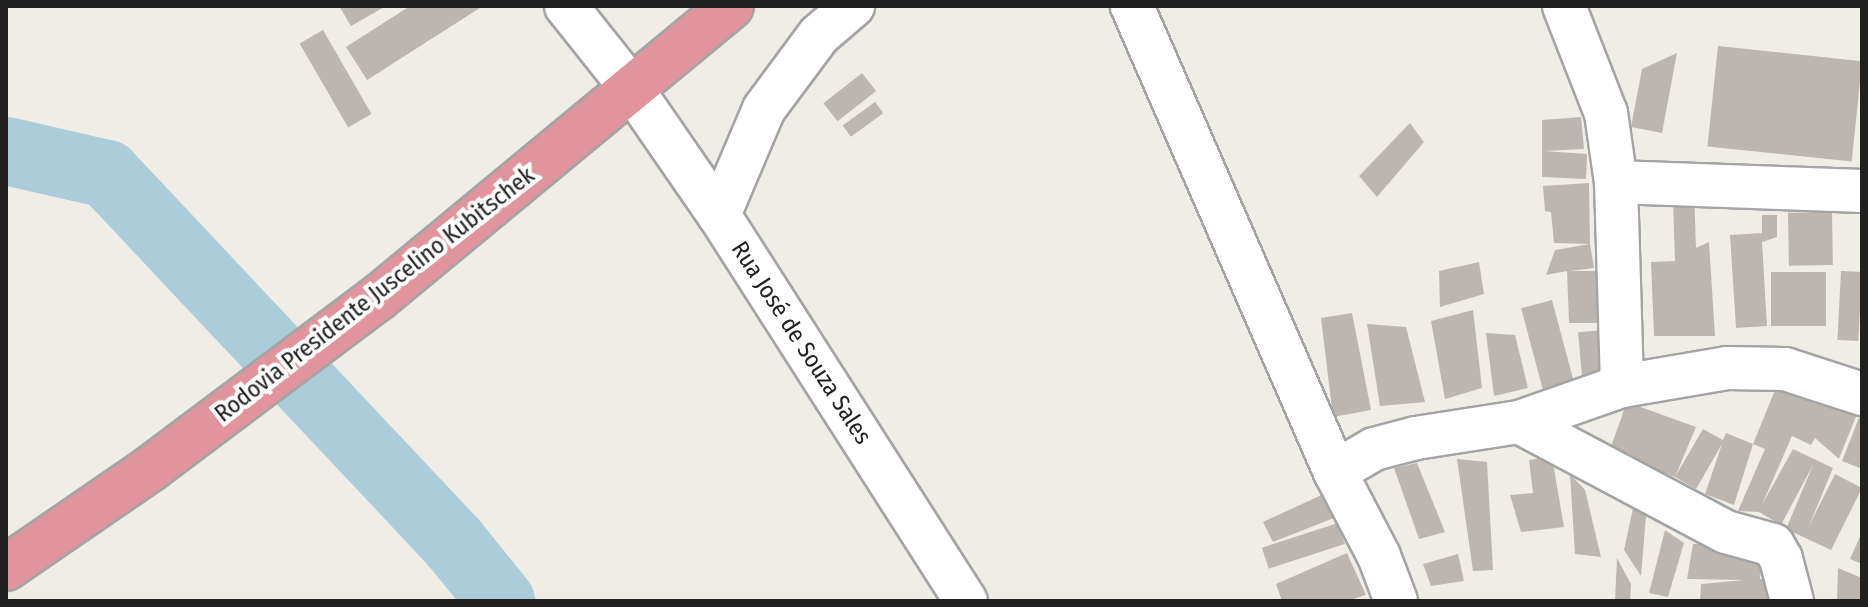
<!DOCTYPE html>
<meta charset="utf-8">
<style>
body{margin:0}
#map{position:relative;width:1868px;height:607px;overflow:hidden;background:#f0ede7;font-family:"Fira Sans Condensed",sans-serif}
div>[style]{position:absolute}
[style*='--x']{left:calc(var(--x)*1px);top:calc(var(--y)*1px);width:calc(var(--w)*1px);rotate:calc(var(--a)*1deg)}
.river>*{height:68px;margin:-34px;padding:0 34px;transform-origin:34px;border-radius:34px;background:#abcdda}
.building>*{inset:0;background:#bdb6b0;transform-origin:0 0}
.roads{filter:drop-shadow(2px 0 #a4a4a4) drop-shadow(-2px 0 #a4a4a4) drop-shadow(0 2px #a4a4a4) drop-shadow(0 -2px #a4a4a4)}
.street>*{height:42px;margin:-21px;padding:0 21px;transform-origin:21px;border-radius:21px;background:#fff}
.highway>*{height:44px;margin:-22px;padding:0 22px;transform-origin:22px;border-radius:22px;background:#e2949e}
span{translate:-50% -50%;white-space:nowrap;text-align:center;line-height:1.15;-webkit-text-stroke:8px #fff;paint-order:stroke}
.street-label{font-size:24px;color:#202020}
.frame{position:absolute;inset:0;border:8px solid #202020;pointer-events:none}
</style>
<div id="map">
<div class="river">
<i style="--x:6;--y:151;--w:104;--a:12.8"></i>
<i style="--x:107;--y:174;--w:507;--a:46.76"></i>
<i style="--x:454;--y:543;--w:75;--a:51"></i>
</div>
<div class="building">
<i style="clip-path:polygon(339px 6px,386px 6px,351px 26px)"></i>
<i style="clip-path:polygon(410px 6px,483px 6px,367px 80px,346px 47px)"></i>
<i style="left:323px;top:30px;width:97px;height:27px;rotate:60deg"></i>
<i style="left:1718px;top:46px;width:145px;height:101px;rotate:6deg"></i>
<i style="clip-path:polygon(1677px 53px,1662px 133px,1631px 127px,1642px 69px)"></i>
<i style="left:862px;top:73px;width:23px;height:49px;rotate:52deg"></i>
<i style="left:875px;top:102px;width:14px;height:40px;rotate:54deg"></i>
<i style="clip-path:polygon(1581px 117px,1584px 149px,1544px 151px,1587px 154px,1586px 179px,1542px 177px,1542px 120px)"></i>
<i style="clip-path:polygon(1410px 123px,1424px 142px,1377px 197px,1359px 176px)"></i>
<i style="clip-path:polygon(1589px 183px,1590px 244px,1554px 243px,1551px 212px,1545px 211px,1543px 186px)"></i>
<i style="clip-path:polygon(1694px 191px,1696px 248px,1709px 242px,1715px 336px,1654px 336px,1651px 262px,1675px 261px,1673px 201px)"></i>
<i style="left:1832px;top:212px;width:53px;height:44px;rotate:89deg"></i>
<i style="clip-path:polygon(1762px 215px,1777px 215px,1777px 237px,1762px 242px,1767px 326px,1736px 328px,1730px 235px,1762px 233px)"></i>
<i style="clip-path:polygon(1590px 244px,1594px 268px,1570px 271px,1600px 271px,1601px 323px,1569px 323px,1567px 271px,1546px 275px,1555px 250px)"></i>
<i style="clip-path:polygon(1479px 262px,1484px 294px,1440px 307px,1439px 271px)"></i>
<i style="left:1841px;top:271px;width:21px;height:69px;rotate:3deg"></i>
<i style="left:1771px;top:272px;width:55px;height:54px"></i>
<i style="left:1552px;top:300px;width:98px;height:32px;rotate:75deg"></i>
<i style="clip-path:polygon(1473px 310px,1482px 388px,1445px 399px,1431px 321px)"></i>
<i style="clip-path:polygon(1352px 313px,1371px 410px,1333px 417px,1321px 318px)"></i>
<i style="clip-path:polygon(1367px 324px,1406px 327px,1425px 402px,1380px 406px)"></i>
<i style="left:1604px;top:330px;width:54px;height:26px;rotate:85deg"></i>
<i style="clip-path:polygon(1486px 333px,1515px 335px,1528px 388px,1494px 396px)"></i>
<i style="clip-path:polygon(1780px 378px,1832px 402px,1830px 406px,1859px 409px,1839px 459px,1815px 438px,1811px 445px,1792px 436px,1762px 505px,1793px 449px,1833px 468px,1809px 526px,1835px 474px,1862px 488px,1831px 550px,1786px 529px,1813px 465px,1781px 525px,1759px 512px,1738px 511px,1765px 449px,1753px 444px)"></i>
<i style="clip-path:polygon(1627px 402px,1696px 427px,1675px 477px,1703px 429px,1723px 440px,1726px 433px,1753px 444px,1734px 505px,1705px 494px,1722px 444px,1696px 489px,1675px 477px,1609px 452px)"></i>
<i style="clip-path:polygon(1862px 410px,1862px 469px,1842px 461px)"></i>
<i style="clip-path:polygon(1552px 457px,1564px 527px,1521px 532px,1510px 495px,1533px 493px,1529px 460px)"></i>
<i style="clip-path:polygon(1457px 459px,1487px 462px,1493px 570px,1473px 571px)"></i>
<i style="clip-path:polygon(1417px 463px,1445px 532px,1419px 539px,1394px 468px)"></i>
<i style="clip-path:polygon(1570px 474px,1585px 490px,1601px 557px,1575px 554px)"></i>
<i style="clip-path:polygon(1328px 492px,1339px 516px,1273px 542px,1263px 522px)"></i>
<i style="clip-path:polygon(1633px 508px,1646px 516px,1641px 576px,1624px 550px)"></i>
<i style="left:1338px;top:523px;width:22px;height:80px;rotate:72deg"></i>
<i style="clip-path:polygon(1665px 530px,1684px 543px,1668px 597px,1649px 593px)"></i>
<i style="clip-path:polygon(1862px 532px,1862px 564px,1850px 559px)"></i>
<i style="clip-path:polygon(1764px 542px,1760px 579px,1768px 579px,1768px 601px,1700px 601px,1701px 584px,1745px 580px,1687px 579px,1693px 544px)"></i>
<i style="clip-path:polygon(1347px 553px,1366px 595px,1346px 601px,1282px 601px,1276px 584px)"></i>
<i style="clip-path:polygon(1458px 554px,1464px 581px,1431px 586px,1423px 564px)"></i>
<i style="clip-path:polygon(1617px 558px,1631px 584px,1630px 601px,1615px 601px)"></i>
<i style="clip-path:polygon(1838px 568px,1862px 578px,1862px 601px,1837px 601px)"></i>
</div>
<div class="roads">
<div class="street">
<i style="--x:566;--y:6;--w:106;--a:51.5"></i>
<i style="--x:632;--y:89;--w:153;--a:55.4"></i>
<i style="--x:719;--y:215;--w:458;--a:57.4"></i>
<i style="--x:1132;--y:6;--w:508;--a:66.46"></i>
<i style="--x:1564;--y:6;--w:115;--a:68.6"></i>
<i style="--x:1606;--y:113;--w:70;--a:81.8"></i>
<i style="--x:1616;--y:182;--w:204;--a:88.3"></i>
<i style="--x:1616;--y:182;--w:246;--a:2.1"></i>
<i style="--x:719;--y:215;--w:115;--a:-67"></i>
<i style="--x:764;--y:109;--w:92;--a:-53.4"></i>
<i style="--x:819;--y:35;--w:45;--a:-40.5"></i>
<i style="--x:1519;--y:422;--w:234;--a:28"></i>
<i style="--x:1726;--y:532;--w:49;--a:15.5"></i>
<i style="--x:1773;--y:545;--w:16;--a:60"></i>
<i style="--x:1781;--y:559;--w:43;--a:75.3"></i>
<i style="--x:1396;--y:601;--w:48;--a:-110.7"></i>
<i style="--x:1379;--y:556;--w:95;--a:-117.6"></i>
<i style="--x:1335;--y:472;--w:45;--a:-30.5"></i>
<i style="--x:1374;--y:449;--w:43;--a:-14.7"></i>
<i style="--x:1416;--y:438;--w:104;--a:-8.8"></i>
<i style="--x:1519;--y:422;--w:109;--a:-19.3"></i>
<i style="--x:1622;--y:386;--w:107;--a:-9.7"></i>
<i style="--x:1727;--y:368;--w:58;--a:1"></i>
<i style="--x:1785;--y:369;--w:81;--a:18"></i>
</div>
<div class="highway">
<i style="--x:6;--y:568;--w:175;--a:-34.5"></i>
<i style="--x:150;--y:469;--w:285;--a:-36.9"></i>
<i style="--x:378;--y:298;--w:458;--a:-39.6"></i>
</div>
</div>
<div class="street-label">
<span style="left:375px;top:295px;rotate:-38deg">Rodovia Presidente Juscelino Kubitschek</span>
<span style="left:801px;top:343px;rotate:57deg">Rua José de Souza Sales</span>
</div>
<div class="frame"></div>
</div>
